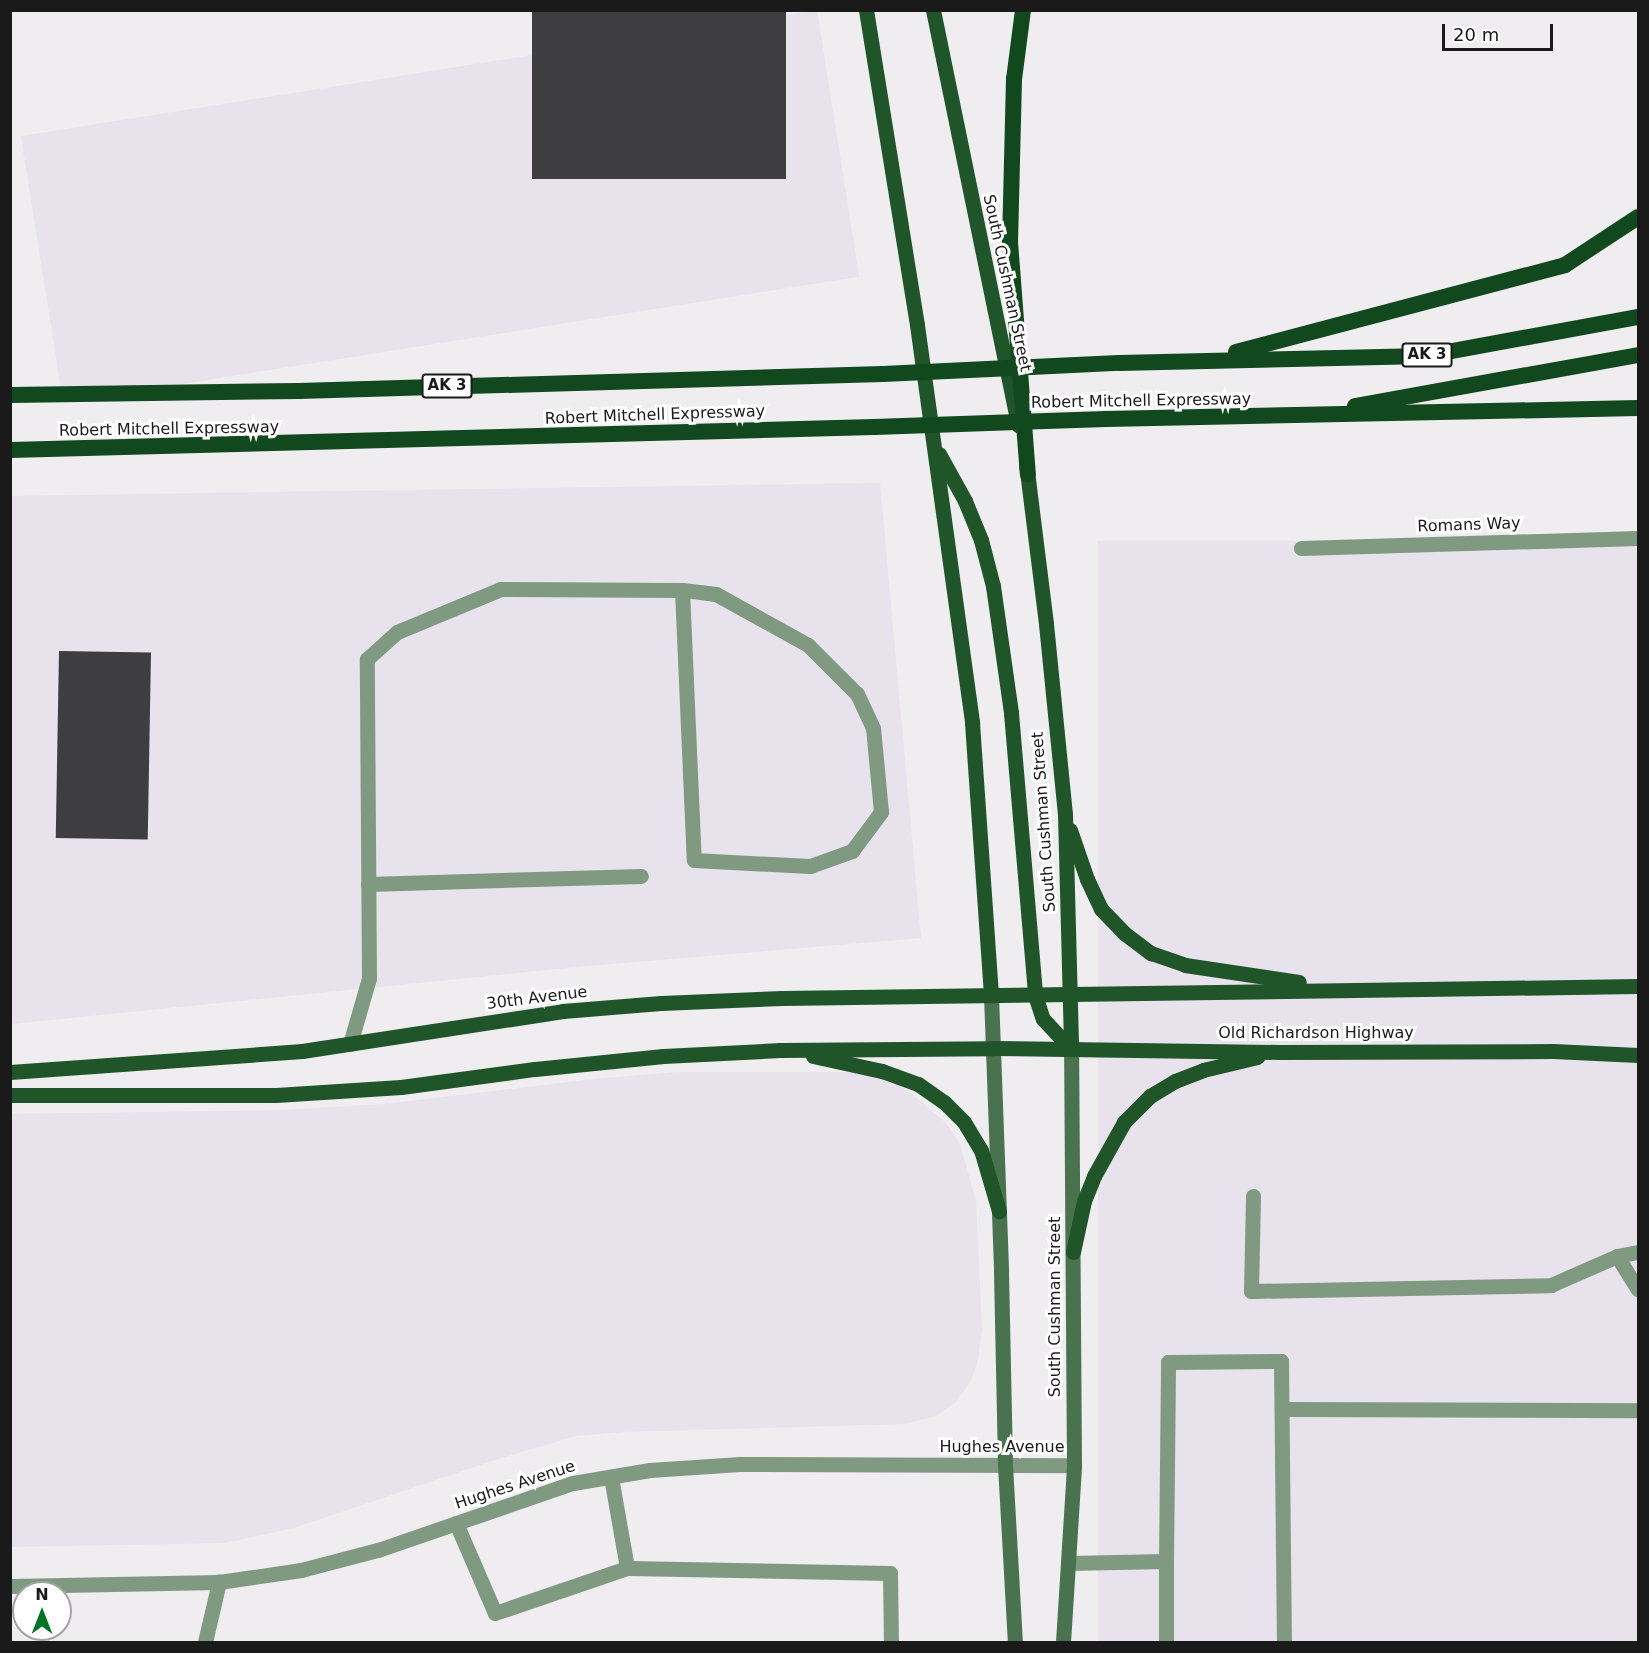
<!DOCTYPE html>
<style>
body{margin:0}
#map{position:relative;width:1649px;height:1653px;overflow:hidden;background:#efedf0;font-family:"DejaVu Sans",sans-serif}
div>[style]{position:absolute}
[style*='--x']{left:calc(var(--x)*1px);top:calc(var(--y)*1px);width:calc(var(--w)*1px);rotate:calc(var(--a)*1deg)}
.built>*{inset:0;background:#e8e2ec;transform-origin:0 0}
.building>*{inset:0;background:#3e3d3f;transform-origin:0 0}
.service>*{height:15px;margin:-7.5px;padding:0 7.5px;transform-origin:7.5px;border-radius:7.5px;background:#7f9a81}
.minor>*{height:15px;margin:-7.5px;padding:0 7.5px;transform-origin:7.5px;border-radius:7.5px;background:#7f9a81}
.secondary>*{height:15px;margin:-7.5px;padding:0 7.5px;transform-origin:7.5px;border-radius:7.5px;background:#49724e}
.primary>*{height:15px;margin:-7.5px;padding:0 7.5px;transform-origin:7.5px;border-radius:7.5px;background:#205529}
.trunk>*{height:16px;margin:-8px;padding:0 8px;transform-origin:8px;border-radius:8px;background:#12481e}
.trunk-bridge>*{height:16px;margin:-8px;padding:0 8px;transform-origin:8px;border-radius:8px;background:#12481e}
span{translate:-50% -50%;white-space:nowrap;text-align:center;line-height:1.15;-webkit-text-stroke:6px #fff;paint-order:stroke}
.shield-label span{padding:2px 4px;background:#fff;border:2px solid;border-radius:4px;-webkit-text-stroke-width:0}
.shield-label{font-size:15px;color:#1b1a1b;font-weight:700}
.street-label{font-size:16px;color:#1b1a1b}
.frame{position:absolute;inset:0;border:12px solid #1b1a1b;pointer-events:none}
.north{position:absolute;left:12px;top:1581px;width:60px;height:60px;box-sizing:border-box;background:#fff;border:2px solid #a4a3a4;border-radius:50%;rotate:0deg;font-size:16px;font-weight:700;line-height:24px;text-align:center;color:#1b1a1b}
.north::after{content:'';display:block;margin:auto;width:21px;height:27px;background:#007327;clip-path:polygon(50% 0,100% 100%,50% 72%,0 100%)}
.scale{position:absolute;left:1442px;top:24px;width:111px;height:27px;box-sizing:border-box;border:3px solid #1b1a1b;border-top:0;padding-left:8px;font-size:18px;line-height:21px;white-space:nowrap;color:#1b1a1b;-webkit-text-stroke:4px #fff;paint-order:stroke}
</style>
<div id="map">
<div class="built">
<i style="left:817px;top:10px;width:270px;height:806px;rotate:81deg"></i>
<i style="clip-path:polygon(880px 483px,921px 938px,587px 966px,11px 1024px,10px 496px)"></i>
<i style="left:1098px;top:541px;width:540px;height:1101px"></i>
<i style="clip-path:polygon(678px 1072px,846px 1072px,872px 1076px,906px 1089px,946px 1123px,960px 1144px,976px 1201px,982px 1329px,978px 1360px,971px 1381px,955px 1403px,936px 1416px,905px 1424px,623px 1432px,576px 1436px,498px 1459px,294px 1528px,224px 1543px,11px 1547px,10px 1114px,283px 1110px,384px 1104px,602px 1078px)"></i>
</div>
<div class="building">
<i style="left:532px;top:10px;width:254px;height:169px"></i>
<i style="left:59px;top:651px;width:92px;height:187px;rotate:1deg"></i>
</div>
<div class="service">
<i style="--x:368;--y:884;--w:273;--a:-1.7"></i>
<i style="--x:350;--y:1044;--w:69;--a:-73.9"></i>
<i style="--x:369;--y:978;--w:319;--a:-90.4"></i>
<i style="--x:367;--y:659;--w:40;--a:-42"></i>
<i style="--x:397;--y:632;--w:113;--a:-22.5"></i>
<i style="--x:501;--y:589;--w:181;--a:0.3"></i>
<i style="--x:682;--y:590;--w:270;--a:87.5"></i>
<i style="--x:694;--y:860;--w:116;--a:3"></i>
<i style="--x:810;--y:866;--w:45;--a:-19.7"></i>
<i style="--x:852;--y:851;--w:49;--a:-53.4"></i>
<i style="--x:881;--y:812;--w:84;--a:-95.4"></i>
<i style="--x:873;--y:728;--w:38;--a:-115"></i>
<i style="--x:857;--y:694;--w:69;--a:-135"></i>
<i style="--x:808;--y:645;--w:105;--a:-151"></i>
<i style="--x:716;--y:594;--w:34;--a:-173"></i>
<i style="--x:1253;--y:1196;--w:95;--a:91.2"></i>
<i style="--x:1251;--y:1291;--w:300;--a:-1.1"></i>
<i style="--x:1551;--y:1285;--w:72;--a:-23.7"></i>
<i style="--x:1617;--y:1256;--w:21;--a:-11"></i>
<i style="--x:1617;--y:1256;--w:39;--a:58"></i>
<i style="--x:1282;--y:1409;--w:356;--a:0.2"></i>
<i style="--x:611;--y:1477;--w:92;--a:80"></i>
<i style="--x:627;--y:1568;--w:263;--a:1.1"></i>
<i style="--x:890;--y:1573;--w:69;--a:89.2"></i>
<i style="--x:456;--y:1523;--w:98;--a:66.6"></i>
<i style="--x:495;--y:1613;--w:139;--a:-18.8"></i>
<i style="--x:1166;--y:1561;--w:199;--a:-89.4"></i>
<i style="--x:1168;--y:1362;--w:113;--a:-0.5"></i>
<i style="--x:1281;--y:1361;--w:281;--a:89.4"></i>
<i style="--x:1068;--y:1563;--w:98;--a:-1.2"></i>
<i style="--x:1166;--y:1561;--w:81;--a:90"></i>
<i style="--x:205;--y:1642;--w:62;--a:-76.9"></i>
</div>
<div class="minor">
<i style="--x:1301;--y:548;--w:337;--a:-1.7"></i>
<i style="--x:10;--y:1586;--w:209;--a:-1.1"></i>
<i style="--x:219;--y:1582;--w:83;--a:-8.3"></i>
<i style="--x:301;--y:1570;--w:80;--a:-14.6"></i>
<i style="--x:378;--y:1550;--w:206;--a:-19"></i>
<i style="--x:573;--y:1483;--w:78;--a:-9.6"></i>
<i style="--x:650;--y:1470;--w:90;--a:-3.8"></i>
<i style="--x:740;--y:1464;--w:334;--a:0.2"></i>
</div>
<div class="secondary">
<i style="--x:991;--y:995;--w:277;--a:87.9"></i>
<i style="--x:1001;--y:1272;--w:193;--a:88.8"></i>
<i style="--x:1005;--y:1465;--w:177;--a:86.8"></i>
<i style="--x:1063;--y:1642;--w:177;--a:-86.4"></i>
<i style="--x:1074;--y:1465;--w:416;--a:-90.4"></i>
</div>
<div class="primary">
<i style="--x:866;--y:10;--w:319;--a:80.8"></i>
<i style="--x:917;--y:325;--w:402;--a:82.1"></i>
<i style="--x:972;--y:723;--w:273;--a:86"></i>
<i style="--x:933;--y:10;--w:424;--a:78.4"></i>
<i style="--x:939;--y:454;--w:54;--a:61"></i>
<i style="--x:965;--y:501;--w:42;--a:67.7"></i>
<i style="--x:981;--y:540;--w:48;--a:75.4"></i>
<i style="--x:993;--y:586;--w:128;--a:81.9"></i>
<i style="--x:1011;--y:713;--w:283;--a:85.1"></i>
<i style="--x:1035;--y:995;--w:25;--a:72"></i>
<i style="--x:1043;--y:1019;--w:41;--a:47"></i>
<i style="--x:1026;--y:463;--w:162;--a:82.9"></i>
<i style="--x:1046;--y:624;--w:191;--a:84.3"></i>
<i style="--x:1065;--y:814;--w:235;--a:88.5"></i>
<i style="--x:1070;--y:830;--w:52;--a:70.9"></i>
<i style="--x:1087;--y:879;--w:33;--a:65"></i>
<i style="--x:1101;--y:909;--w:33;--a:46"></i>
<i style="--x:1124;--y:933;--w:34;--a:37"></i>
<i style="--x:1151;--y:953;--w:36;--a:19"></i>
<i style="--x:1185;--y:965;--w:115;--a:8.5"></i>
<i style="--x:813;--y:1056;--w:71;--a:12.3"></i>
<i style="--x:882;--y:1071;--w:38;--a:20"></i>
<i style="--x:918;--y:1084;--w:32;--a:35"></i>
<i style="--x:944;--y:1102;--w:28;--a:45"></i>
<i style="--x:964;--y:1122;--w:33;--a:59"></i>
<i style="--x:981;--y:1150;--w:64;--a:73.6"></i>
<i style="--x:10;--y:1072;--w:293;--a:-4.1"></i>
<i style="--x:302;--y:1051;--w:264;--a:-8.7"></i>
<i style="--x:563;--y:1011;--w:98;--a:-4.7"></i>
<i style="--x:661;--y:1003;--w:121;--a:-2.4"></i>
<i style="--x:782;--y:998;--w:856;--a:-0.8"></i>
<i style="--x:10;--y:1095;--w:266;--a:0"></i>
<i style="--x:276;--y:1095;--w:125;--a:-3.7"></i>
<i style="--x:401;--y:1087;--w:135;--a:-7.7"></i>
<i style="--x:535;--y:1069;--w:129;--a:-5.8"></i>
<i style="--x:663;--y:1056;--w:117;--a:-2.9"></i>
<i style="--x:780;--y:1050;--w:213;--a:-0.5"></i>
<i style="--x:993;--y:1048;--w:287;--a:0.8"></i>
<i style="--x:1280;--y:1052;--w:273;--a:-0.2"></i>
<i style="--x:1553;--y:1051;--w:85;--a:2.7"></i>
<i style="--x:1073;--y:1252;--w:52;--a:-77.8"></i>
<i style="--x:1084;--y:1201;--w:27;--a:-68"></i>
<i style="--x:1094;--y:1176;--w:62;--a:-60.9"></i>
<i style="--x:1124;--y:1122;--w:37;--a:-45"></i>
<i style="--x:1150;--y:1096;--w:29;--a:-31"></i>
<i style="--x:1175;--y:1081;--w:30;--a:-21"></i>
<i style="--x:1203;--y:1070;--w:56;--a:-13.5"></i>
</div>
<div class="trunk">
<i style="--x:1023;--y:10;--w:70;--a:97.4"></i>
<i style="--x:1014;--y:79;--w:163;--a:91.4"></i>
<i style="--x:1010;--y:242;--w:233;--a:85.6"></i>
<i style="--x:1236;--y:352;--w:340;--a:-14.8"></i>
<i style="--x:1565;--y:265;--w:87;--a:-33.3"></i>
<i style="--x:1119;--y:363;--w:306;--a:-1.3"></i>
<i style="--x:1425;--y:356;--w:217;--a:-10.4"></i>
<i style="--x:10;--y:395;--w:289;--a:-0.8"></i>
<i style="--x:299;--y:391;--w:584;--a:-1.67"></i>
<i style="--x:1355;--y:406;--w:288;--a:-10.2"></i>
<i style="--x:1106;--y:419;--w:532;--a:-1.18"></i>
<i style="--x:10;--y:450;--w:864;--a:-1.52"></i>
</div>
<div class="trunk-bridge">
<i style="--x:883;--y:374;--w:236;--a:-2.7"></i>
<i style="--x:874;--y:427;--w:232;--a:-2"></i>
</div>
<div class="shield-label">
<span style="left:1427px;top:355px">AK 3</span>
<span style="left:447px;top:386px">AK 3</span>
</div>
<div class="street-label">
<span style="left:1007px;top:283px;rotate:78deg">South Cushman Street</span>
<span style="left:1141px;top:401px;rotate:-1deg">Robert Mitchell Expressway</span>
<span style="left:655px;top:415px;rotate:-2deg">Robert Mitchell Expressway</span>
<span style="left:169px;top:429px;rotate:-1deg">Robert Mitchell Expressway</span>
<span style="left:1469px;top:525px;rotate:-2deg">Romans Way</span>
<span style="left:1044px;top:822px;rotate:-94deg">South Cushman Street</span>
<span style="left:537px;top:998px;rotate:-7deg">30th Avenue</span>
<span style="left:1316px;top:1033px">Old Richardson Highway</span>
<span style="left:1055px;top:1307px;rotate:-90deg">South Cushman Street</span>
<span style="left:1002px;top:1447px">Hughes Avenue</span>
<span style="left:515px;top:1485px;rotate:-18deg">Hughes Avenue</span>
</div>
<div class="frame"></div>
<div class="north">N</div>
<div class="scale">20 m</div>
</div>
